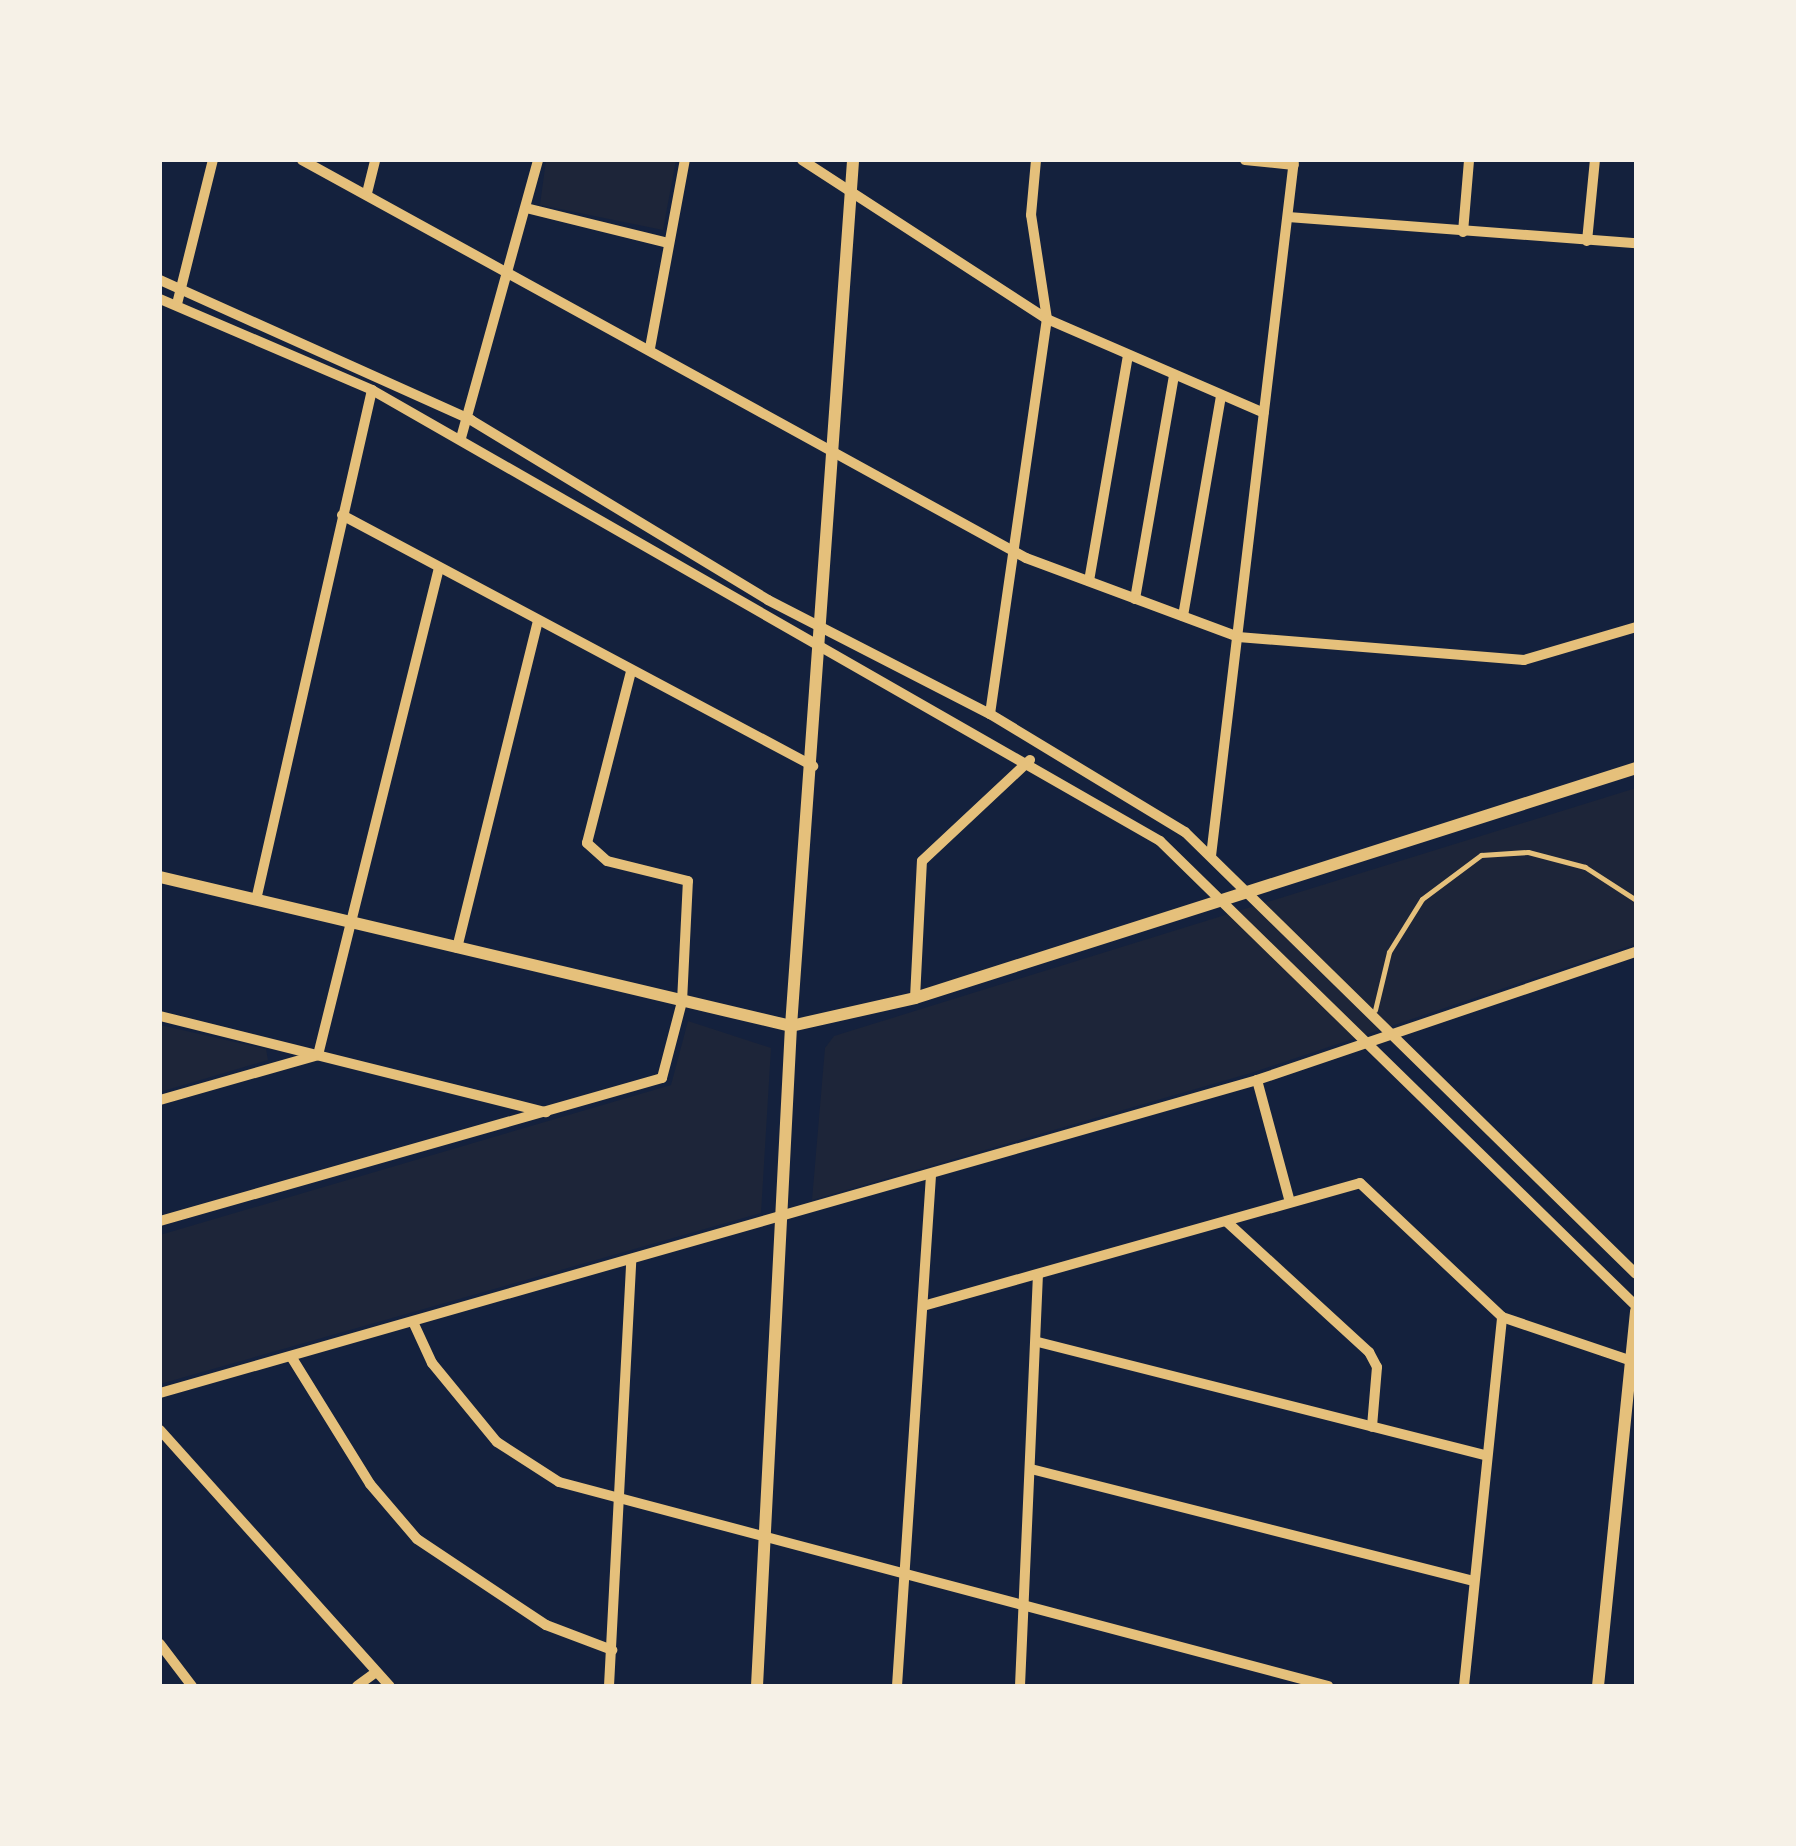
<!DOCTYPE html>
<style>
body{margin:0}
#map{position:relative;width:1796px;height:1846px;overflow:hidden;background:#14213d;font-family:"DM Sans",sans-serif}
div>[style]{position:absolute}
[style*='--x']{left:calc(var(--x)*1px);top:calc(var(--y)*1px);width:calc(var(--w)*1px);rotate:calc(var(--a)*1deg)}
.green>*{inset:0;background:#1d2539}
.service>*{height:5px;margin:-2.5px;padding:0 2.5px;transform-origin:2.5px;border-radius:2.5px;background:#e5c07b}
.minor>*{height:10px;margin:-5px;padding:0 5px;transform-origin:5px;border-radius:5px;background:#e5c07b}
.tertiary>*{height:12px;margin:-6px;padding:0 6px;transform-origin:6px;border-radius:6px;background:#e5c07b}
span{translate:-50% -50%;white-space:nowrap;text-align:center;line-height:1.15;-webkit-text-stroke:10px #f6f1e7;paint-order:stroke}
.frame{position:absolute;inset:0;border:162px solid #f6f1e7;pointer-events:none}
</style>
<div id="map">
<div class="green">
<i style="clip-path:polygon(546px 160px,676px 160px,663px 230px,540px 205px)"></i>
<i style="clip-path:polygon(1636px 788px,1636px 944px,1251px 1073px,812px 1200px,825px 1048px,834px 1036px)"></i>
<i style="clip-path:polygon(688px 1021px,771px 1048px,761px 1213px,160px 1384px,160px 1235px,671px 1085px)"></i>
<i style="clip-path:polygon(160px 1025px,266px 1049px,268px 1060px,160px 1092px)"></i>
</div>
<div class="service">
<i style="--x:1375;--y:1010;--w:60;--a:-76.4"></i>
<i style="--x:1389;--y:952;--w:62;--a:-58.1"></i>
<i style="--x:1422;--y:899;--w:74;--a:-36.7"></i>
<i style="--x:1481;--y:855;--w:47;--a:-3.7"></i>
<i style="--x:1528;--y:852;--w:59;--a:14.7"></i>
<i style="--x:1585;--y:867;--w:61;--a:32.9"></i>
</div>
<div class="minor">
<i style="--x:302;--y:160;--w:826;--a:28.8"></i>
<i style="--x:1026;--y:558;--w:226;--a:20.4"></i>
<i style="--x:1238;--y:637;--w:287;--a:4.6"></i>
<i style="--x:1524;--y:660;--w:117;--a:-16.4"></i>
<i style="--x:802;--y:160;--w:292;--a:33"></i>
<i style="--x:1047;--y:319;--w:236;--a:23.4"></i>
<i style="--x:1245;--y:160;--w:49;--a:5.8"></i>
<i style="--x:367;--y:193;--w:34;--a:-76"></i>
<i style="--x:526;--y:208;--w:147;--a:13.8"></i>
<i style="--x:1288;--y:217;--w:349;--a:4.3"></i>
<i style="--x:1463;--y:232;--w:72;--a:-85.2"></i>
<i style="--x:1587;--y:241;--w:81;--a:-84.4"></i>
<i style="--x:160;--y:280;--w:341;--a:24.2"></i>
<i style="--x:471;--y:420;--w:347;--a:31.2"></i>
<i style="--x:768;--y:600;--w:250;--a:27.2"></i>
<i style="--x:990;--y:714;--w:228;--a:31.2"></i>
<i style="--x:1185;--y:832;--w:631;--a:44.42"></i>
<i style="--x:160;--y:299;--w:231;--a:23.2"></i>
<i style="--x:372;--y:390;--w:908;--a:29.78"></i>
<i style="--x:1160;--y:841;--w:665;--a:44.33"></i>
<i style="--x:177;--y:304;--w:148;--a:-76"></i>
<i style="--x:650;--y:348;--w:191;--a:-79.5"></i>
<i style="--x:461;--y:438;--w:288;--a:-74.5"></i>
<i style="--x:342;--y:515;--w:534;--a:28.05"></i>
<i style="--x:1089;--y:581;--w:228;--a:-80.2"></i>
<i style="--x:1135;--y:599;--w:226;--a:-80.1"></i>
<i style="--x:1183;--y:616;--w:223;--a:-80.2"></i>
<i style="--x:990;--y:714;--w:399;--a:-81.8"></i>
<i style="--x:1047;--y:319;--w:105;--a:-98.7"></i>
<i style="--x:1031;--y:215;--w:55;--a:-84.8"></i>
<i style="--x:1211;--y:856;--w:701;--a:-83.2"></i>
<i style="--x:256;--y:900;--w:523;--a:-77.19"></i>
<i style="--x:457;--y:948;--w:337;--a:-76.1"></i>
<i style="--x:915;--y:998;--w:137;--a:-87.1"></i>
<i style="--x:922;--y:861;--w:148;--a:-43.1"></i>
<i style="--x:160;--y:1016;--w:398;--a:14"></i>
<i style="--x:1257;--y:1080;--w:126;--a:74.9"></i>
<i style="--x:160;--y:1100;--w:164;--a:-15.9"></i>
<i style="--x:318;--y:1055;--w:502;--a:-76.05"></i>
<i style="--x:160;--y:1221;--w:522;--a:-15.9"></i>
<i style="--x:662;--y:1078;--w:79;--a:-75.3"></i>
<i style="--x:682;--y:1002;--w:121;--a:-87.2"></i>
<i style="--x:688;--y:881;--w:83;--a:-166.1"></i>
<i style="--x:607;--y:861;--w:27;--a:-138"></i>
<i style="--x:587;--y:843;--w:177;--a:-75.6"></i>
<i style="--x:1227;--y:1222;--w:193;--a:42.5"></i>
<i style="--x:1369;--y:1352;--w:17;--a:62"></i>
<i style="--x:1377;--y:1367;--w:60;--a:94.8"></i>
<i style="--x:923;--y:1306;--w:454;--a:-15.7"></i>
<i style="--x:1360;--y:1183;--w:195;--a:43.3"></i>
<i style="--x:1502;--y:1317;--w:134;--a:18.7"></i>
<i style="--x:414;--y:1324;--w:43;--a:65.2"></i>
<i style="--x:432;--y:1363;--w:102;--a:50.6"></i>
<i style="--x:497;--y:1442;--w:74;--a:32.8"></i>
<i style="--x:559;--y:1482;--w:796;--a:14.86"></i>
<i style="--x:1038;--y:1342;--w:462;--a:14.2"></i>
<i style="--x:292;--y:1358;--w:148;--a:58.2"></i>
<i style="--x:370;--y:1484;--w:72;--a:49.5"></i>
<i style="--x:417;--y:1539;--w:155;--a:33.7"></i>
<i style="--x:546;--y:1625;--w:71;--a:20.7"></i>
<i style="--x:160;--y:1393;--w:1141;--a:-15.92"></i>
<i style="--x:1257;--y:1080;--w:400;--a:-18.7"></i>
<i style="--x:160;--y:1430;--w:344;--a:48.1"></i>
<i style="--x:1031;--y:1469;--w:457;--a:14.2"></i>
<i style="--x:160;--y:1644;--w:53;--a:52.7"></i>
<i style="--x:357;--y:1686;--w:22;--a:-36"></i>
<i style="--x:609;--y:1686;--w:425;--a:-87"></i>
<i style="--x:897;--y:1686;--w:512;--a:-86.19"></i>
<i style="--x:1020;--y:1686;--w:410;--a:-87.5"></i>
<i style="--x:1464;--y:1686;--w:371;--a:-84.1"></i>
</div>
<div class="tertiary">
<i style="--x:160;--y:877;--w:648;--a:13.29"></i>
<i style="--x:791;--y:1026;--w:127;--a:-12.7"></i>
<i style="--x:915;--y:998;--w:757;--a:-17.69"></i>
<i style="--x:757;--y:1686;--w:661;--a:-87.05"></i>
<i style="--x:791;--y:1026;--w:868;--a:-85.9"></i>
<i style="--x:1598;--y:1686;--w:377;--a:-84.2"></i>
</div>
<div class="frame"></div>
</div>
